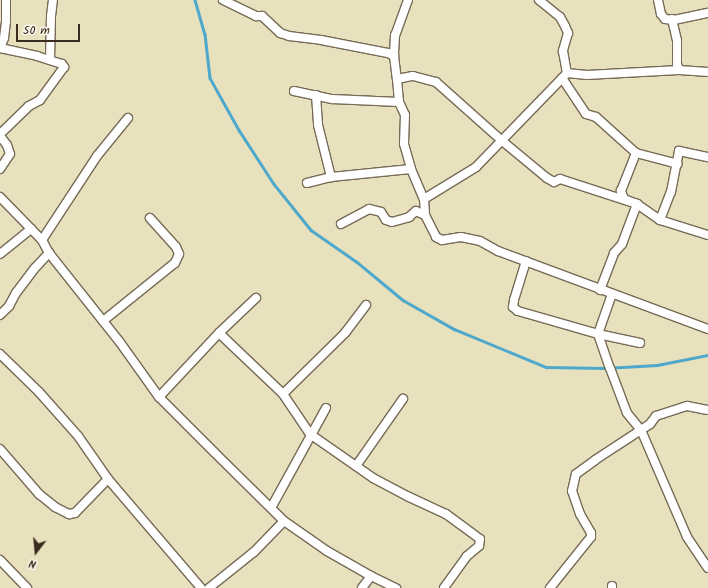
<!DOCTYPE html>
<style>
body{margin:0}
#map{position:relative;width:708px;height:588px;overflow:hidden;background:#e7e1bd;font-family:Kalam,sans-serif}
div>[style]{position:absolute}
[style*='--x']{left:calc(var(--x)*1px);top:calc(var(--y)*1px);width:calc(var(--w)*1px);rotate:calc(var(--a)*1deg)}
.stream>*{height:2.5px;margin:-1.25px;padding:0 1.25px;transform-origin:1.25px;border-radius:1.25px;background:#4ea8cc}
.roads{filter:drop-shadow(1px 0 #776a56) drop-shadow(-1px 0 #776a56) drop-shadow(0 1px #776a56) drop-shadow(0 -1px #776a56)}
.minor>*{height:8px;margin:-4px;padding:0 4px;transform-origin:4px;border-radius:4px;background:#fff}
span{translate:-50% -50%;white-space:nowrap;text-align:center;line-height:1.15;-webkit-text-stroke:3.5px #fbf7ec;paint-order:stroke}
.north{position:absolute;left:16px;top:532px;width:40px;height:40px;-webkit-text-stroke:3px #fbf7ec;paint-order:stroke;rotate:196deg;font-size:11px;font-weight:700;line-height:16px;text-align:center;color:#3b2a1e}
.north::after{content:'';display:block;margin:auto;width:14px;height:18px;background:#3b2a1e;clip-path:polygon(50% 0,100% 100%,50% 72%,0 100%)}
.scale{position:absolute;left:16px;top:24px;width:64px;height:18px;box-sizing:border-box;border:2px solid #3b2a1e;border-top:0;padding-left:5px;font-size:12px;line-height:14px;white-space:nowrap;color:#3b2a1e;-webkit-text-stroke:3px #fbf7ec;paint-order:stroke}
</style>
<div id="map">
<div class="stream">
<i style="--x:195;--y:0;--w:35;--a:74"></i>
<i style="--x:205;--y:34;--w:44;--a:83.5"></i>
<i style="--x:210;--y:78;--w:60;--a:60.9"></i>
<i style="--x:239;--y:130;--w:64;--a:57.1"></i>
<i style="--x:274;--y:184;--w:59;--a:51.2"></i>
<i style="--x:311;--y:230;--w:56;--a:34.8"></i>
<i style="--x:357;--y:262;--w:60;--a:39.6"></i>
<i style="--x:403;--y:300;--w:59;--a:29.6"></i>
<i style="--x:454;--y:329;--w:100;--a:22.4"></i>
<i style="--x:546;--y:367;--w:59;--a:1"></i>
<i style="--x:605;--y:368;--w:52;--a:-3.3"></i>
<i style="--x:657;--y:365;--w:52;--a:-11.1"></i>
</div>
<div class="roads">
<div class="minor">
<i style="--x:223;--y:0;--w:37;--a:26"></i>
<i style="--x:256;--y:16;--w:6;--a:0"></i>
<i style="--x:262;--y:16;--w:25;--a:43"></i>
<i style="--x:280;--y:33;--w:9;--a:18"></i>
<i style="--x:289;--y:36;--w:32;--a:7"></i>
<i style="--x:321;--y:40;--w:68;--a:11"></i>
<i style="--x:388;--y:53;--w:7;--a:27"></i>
<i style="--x:408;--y:0;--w:37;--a:110"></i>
<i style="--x:395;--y:35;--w:21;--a:93"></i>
<i style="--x:394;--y:56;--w:23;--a:83"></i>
<i style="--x:397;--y:79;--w:16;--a:-11"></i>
<i style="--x:413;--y:76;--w:24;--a:15"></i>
<i style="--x:436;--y:82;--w:87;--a:41.7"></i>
<i style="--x:501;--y:140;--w:60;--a:39.6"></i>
<i style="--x:547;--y:178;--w:8;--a:30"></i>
<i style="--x:554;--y:182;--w:7;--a:-27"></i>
<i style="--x:560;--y:179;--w:81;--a:18"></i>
<i style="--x:637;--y:204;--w:28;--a:35"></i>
<i style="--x:660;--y:220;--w:50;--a:17.4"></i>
<i style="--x:539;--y:0;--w:27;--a:39"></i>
<i style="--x:560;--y:17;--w:10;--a:61"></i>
<i style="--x:565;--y:26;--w:8;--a:67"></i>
<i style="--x:568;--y:33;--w:19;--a:106"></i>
<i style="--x:563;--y:51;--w:22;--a:80"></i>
<i style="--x:658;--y:0;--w:14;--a:78"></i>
<i style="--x:661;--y:14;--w:6;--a:51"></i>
<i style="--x:665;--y:19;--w:9;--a:6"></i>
<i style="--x:674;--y:20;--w:35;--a:-12"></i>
<i style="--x:672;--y:19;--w:22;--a:77"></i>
<i style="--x:677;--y:40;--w:24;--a:90"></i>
<i style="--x:677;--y:64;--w:6;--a:72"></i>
<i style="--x:0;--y:48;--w:38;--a:12"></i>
<i style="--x:37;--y:56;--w:26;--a:18"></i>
<i style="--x:62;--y:64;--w:4;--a:56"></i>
<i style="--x:64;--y:67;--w:41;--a:126"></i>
<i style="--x:40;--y:100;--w:13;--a:151"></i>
<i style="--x:29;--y:106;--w:40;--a:136"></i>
<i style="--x:0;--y:48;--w:11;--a:-68"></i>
<i style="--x:4;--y:38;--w:17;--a:-83"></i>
<i style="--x:6;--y:21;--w:21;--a:-90"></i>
<i style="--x:50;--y:60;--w:44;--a:-88.7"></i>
<i style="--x:51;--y:16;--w:16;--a:-83"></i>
<i style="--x:567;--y:73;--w:20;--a:6"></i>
<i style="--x:587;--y:75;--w:92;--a:-3.1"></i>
<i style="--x:679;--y:70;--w:29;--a:4"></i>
<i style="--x:562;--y:78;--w:43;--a:56.3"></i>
<i style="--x:586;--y:114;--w:10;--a:17"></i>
<i style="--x:596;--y:117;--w:54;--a:42"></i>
<i style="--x:636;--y:153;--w:43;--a:14.7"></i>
<i style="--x:397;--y:79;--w:23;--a:85"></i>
<i style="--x:399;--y:102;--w:14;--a:65"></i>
<i style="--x:405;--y:115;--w:29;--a:92"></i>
<i style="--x:404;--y:144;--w:26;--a:74"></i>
<i style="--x:411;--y:169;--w:33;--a:67"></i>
<i style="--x:424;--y:199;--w:16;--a:86"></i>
<i style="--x:425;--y:215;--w:25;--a:63"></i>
<i style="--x:436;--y:237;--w:7;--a:27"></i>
<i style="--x:442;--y:240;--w:19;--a:-9"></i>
<i style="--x:461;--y:237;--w:19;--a:12"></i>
<i style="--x:480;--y:241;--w:21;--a:29"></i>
<i style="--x:498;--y:251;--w:224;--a:20.4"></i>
<i style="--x:294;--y:91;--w:39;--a:12"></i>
<i style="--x:332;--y:99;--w:67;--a:2.6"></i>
<i style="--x:316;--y:95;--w:30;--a:86"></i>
<i style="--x:318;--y:125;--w:54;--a:76"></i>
<i style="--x:0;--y:136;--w:11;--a:52"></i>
<i style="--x:7;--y:145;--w:9;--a:72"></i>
<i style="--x:10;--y:154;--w:18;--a:124"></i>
<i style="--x:307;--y:183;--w:25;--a:-14"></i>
<i style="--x:331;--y:177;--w:80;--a:-5.7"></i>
<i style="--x:0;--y:197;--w:60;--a:45.7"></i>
<i style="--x:42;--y:240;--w:15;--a:62"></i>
<i style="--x:49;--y:253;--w:112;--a:51.5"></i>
<i style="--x:119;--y:341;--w:69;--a:54.5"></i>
<i style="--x:159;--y:397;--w:78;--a:45"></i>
<i style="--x:214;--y:452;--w:98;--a:44.6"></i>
<i style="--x:284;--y:521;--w:52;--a:34.9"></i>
<i style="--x:327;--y:551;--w:51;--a:29.6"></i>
<i style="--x:371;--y:576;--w:28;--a:26"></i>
<i style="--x:424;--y:199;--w:61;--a:-31.6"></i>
<i style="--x:476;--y:167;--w:131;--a:-45.9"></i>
<i style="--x:660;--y:220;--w:30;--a:-69"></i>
<i style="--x:671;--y:192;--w:42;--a:-79"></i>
<i style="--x:679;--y:151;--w:30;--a:12"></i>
<i style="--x:341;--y:224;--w:32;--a:-28"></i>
<i style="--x:369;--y:209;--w:12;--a:14"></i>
<i style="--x:381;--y:212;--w:9;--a:58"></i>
<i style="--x:386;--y:220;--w:6;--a:18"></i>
<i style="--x:392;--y:222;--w:18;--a:-16"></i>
<i style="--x:409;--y:217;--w:9;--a:-41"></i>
<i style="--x:416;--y:211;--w:10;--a:24"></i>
<i style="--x:42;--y:240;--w:100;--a:-56.8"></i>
<i style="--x:97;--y:156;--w:49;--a:-50.8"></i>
<i style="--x:0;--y:254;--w:40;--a:-39"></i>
<i style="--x:526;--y:261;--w:41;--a:107.1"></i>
<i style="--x:514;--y:300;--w:7;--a:98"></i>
<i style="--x:513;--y:307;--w:6;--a:39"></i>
<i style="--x:518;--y:311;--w:83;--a:16"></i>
<i style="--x:598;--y:334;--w:43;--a:12.1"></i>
<i style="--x:600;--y:290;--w:40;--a:-69"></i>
<i style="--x:614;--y:253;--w:12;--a:-48"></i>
<i style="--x:622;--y:244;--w:43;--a:-69.4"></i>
<i style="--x:637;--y:204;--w:14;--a:-159"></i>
<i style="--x:624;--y:199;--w:9;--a:-111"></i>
<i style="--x:621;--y:191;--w:41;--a:-68.5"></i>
<i style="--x:612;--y:294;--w:42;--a:109.3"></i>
<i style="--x:598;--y:334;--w:36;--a:71"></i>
<i style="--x:610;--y:368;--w:48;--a:69.3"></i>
<i style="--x:627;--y:413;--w:22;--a:51"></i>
<i style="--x:641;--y:430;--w:116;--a:66.7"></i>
<i style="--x:687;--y:537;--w:37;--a:56"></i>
<i style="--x:0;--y:315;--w:13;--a:-45"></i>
<i style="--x:9;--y:306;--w:15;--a:-62"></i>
<i style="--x:16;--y:293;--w:31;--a:-53"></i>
<i style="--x:35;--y:268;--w:21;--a:-47"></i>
<i style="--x:103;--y:321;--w:92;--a:-38.9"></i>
<i style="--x:175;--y:263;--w:10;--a:-66"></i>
<i style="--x:179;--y:254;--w:8;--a:-113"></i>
<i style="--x:176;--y:247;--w:39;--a:-132"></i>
<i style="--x:219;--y:333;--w:88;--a:43.6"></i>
<i style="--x:283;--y:394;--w:48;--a:56"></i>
<i style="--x:310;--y:434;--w:77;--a:34.9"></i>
<i style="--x:373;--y:478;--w:38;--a:28"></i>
<i style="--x:407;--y:496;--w:43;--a:24.8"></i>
<i style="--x:446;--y:514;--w:42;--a:36.3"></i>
<i style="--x:480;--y:539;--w:7;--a:98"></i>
<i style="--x:479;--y:546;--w:16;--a:140"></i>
<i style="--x:467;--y:556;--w:39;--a:126"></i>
<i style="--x:0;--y:354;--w:54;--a:44.3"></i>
<i style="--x:39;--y:392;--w:59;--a:48.4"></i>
<i style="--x:78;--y:436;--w:52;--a:55.1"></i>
<i style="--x:108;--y:479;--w:143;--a:49.5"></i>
<i style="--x:283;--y:394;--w:87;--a:-44.5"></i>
<i style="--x:345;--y:333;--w:35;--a:-53"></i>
<i style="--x:159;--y:397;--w:88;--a:-46.8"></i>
<i style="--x:219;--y:333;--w:51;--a:-43.4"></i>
<i style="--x:0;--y:449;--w:60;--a:49.1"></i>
<i style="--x:39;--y:494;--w:21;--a:39"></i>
<i style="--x:55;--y:507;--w:16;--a:27"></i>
<i style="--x:69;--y:514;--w:6;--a:-9"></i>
<i style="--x:75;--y:513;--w:47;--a:-45.9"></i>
<i style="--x:356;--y:466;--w:82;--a:-55"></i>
<i style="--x:271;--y:508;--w:114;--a:-61.2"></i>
<i style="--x:0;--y:560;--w:39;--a:46"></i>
<i style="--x:209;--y:588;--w:58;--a:-38.7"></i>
<i style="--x:254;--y:552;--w:43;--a:-45.9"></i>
<i style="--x:362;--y:588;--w:15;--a:-53"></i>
<i style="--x:550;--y:588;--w:65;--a:-51.2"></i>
<i style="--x:591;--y:537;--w:4;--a:-90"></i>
<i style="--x:591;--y:533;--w:22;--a:-120"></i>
<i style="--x:580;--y:514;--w:24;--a:-109"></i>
<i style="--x:572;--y:491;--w:17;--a:-77"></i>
<i style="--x:576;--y:474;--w:24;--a:-36"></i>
<i style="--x:595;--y:460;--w:66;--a:-33.2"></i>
<i style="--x:650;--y:424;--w:10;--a:-53"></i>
<i style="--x:656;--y:416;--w:33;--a:-18"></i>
<i style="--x:687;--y:406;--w:21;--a:11"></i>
<i style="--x:612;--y:588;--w:2;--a:-90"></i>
</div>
</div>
<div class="north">N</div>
<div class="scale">50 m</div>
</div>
